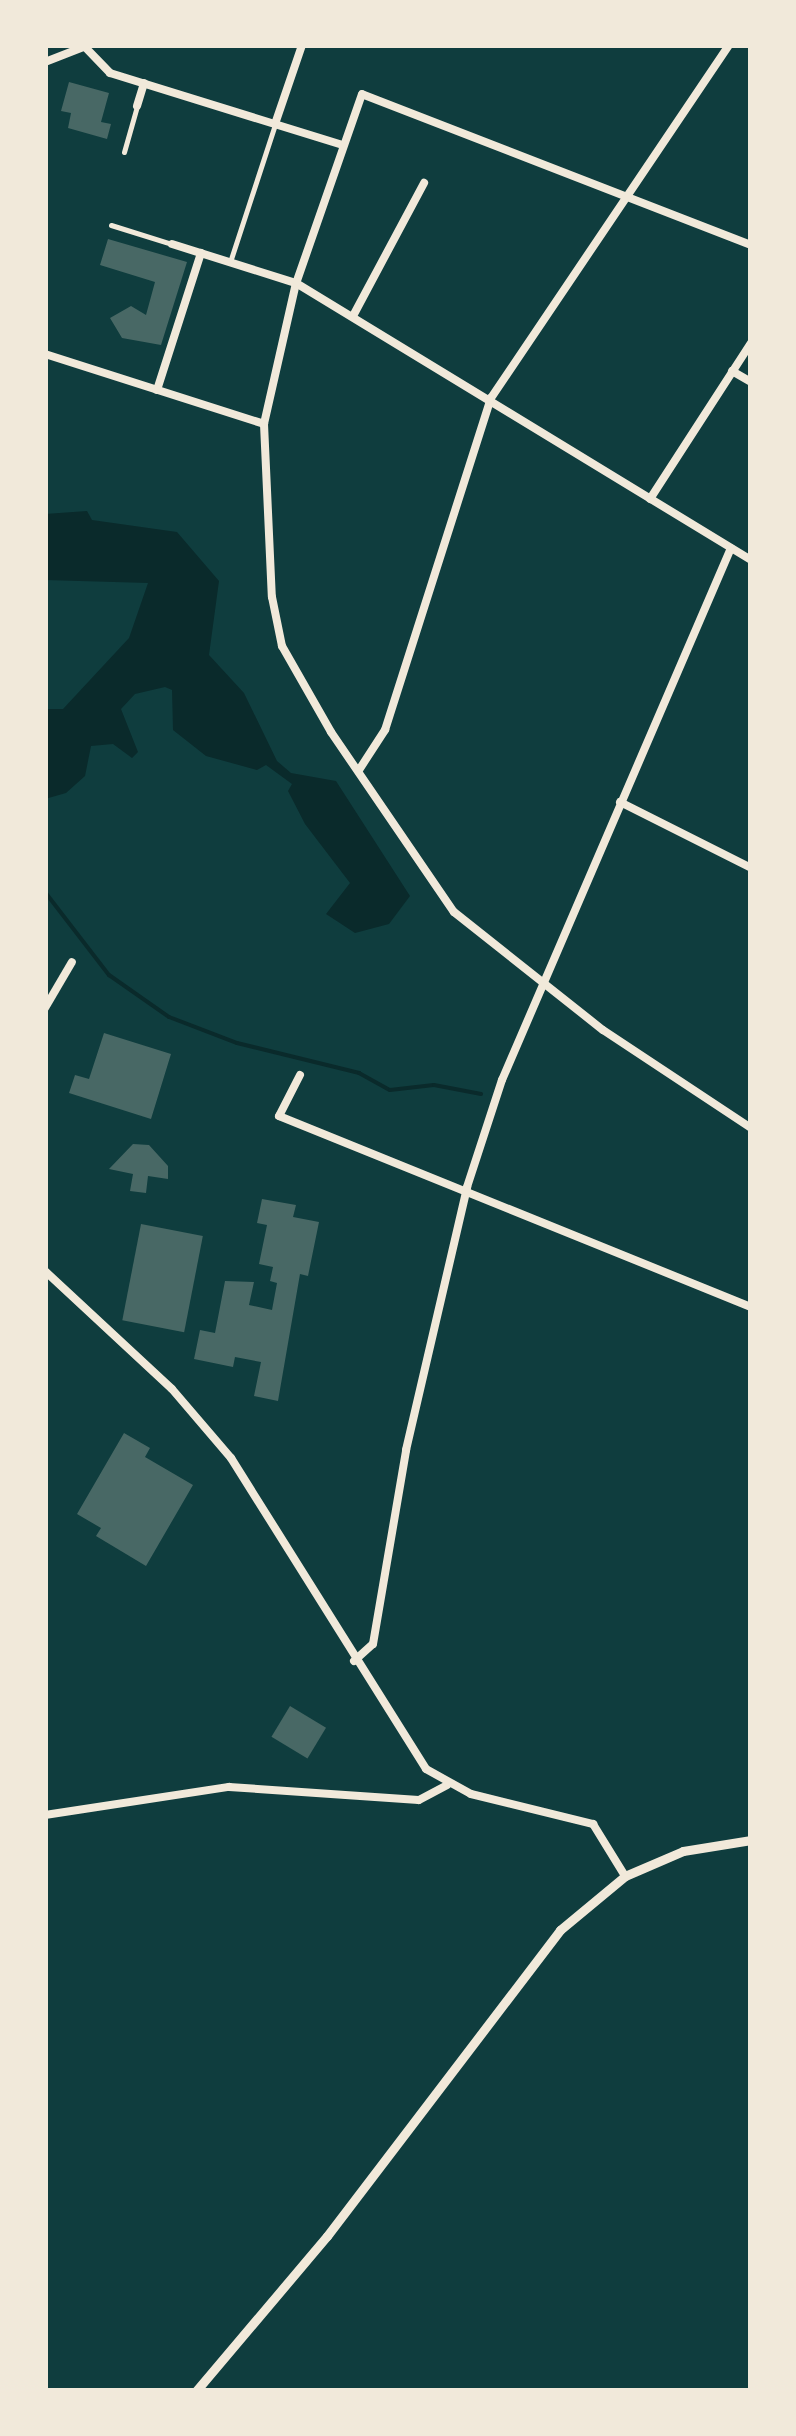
<!DOCTYPE html>
<style>
body{margin:0}
#map{position:relative;width:796px;height:2436px;overflow:hidden;background:#0f3d3e;font-family:Manrope,sans-serif}
div>[style]{position:absolute}
[style*='--x']{left:calc(var(--x)*1px);top:calc(var(--y)*1px);width:calc(var(--w)*1px);rotate:calc(var(--a)*1deg)}
.water>*{inset:0;background:#0a2a2b}
.stream>*{height:4px;margin:-2px;padding:0 2px;transform-origin:2px;border-radius:2px;background:#0a2a2b}
.building>*{inset:0;background:#486865;transform-origin:0 0}
.pedestrian>*{height:5px;margin:-2.5px;padding:0 2.5px;transform-origin:2.5px;border-radius:2.5px;background:#f1e9da}
.minor>*{height:8px;margin:-4px;padding:0 4px;transform-origin:4px;border-radius:4px;background:#f1e9da}
.tertiary>*{height:9px;margin:-4.5px;padding:0 4.5px;transform-origin:4.5px;border-radius:4.5px;background:#f1e9da}
span{translate:-50% -50%;white-space:nowrap;text-align:center;line-height:1.15;-webkit-text-stroke:8px #f1e9da;paint-order:stroke}
.frame{position:absolute;inset:0;border:48px solid #f1e9da;pointer-events:none}
</style>
<div id="map">
<div class="water">
<i style="clip-path:polygon(87px 511px,92px 520px,177px 532px,219px 581px,209px 655px,244px 693px,277px 761px,291px 773px,336px 781px,410px 896px,389px 924px,355px 933px,326px 914px,350px 883px,305px 824px,288px 791px,292px 784px,266px 765px,257px 770px,206px 756px,173px 730px,172px 690px,165px 687px,135px 694px,121px 709px,138px 752px,132px 758px,113px 744px,91px 746px,85px 776px,66px 793px,45px 799px,45px 709px,63px 709px,129px 638px,148px 583px,45px 580px,45px 514px)"></i>
</div>
<div class="stream">
<i style="--x:45;--y:892;--w:105;--a:52.4"></i>
<i style="--x:109;--y:975;--w:73;--a:35"></i>
<i style="--x:169;--y:1017;--w:73;--a:20.9"></i>
<i style="--x:237;--y:1043;--w:126;--a:13.8"></i>
<i style="--x:359;--y:1073;--w:35;--a:29"></i>
<i style="--x:390;--y:1090;--w:44;--a:-6.5"></i>
<i style="--x:434;--y:1085;--w:48;--a:10.8"></i>
</div>
<div class="building">
<i style="clip-path:polygon(69px 82px,109px 93px,101px 122px,111px 124px,107px 139px,68px 128px,71px 113px,61px 111px)"></i>
<i style="clip-path:polygon(108px 239px,187px 262px,161px 345px,122px 338px,110px 318px,131px 306px,146px 315px,155px 282px,100px 265px)"></i>
<i style="clip-path:polygon(104px 1033px,171px 1054px,151px 1119px,69px 1093px,75px 1075px,89px 1079px)"></i>
<i style="clip-path:polygon(133px 1144px,149px 1145px,168px 1166px,168px 1179px,148px 1176px,146px 1193px,130px 1191px,133px 1174px,109px 1169px)"></i>
<i style="clip-path:polygon(262px 1199px,296px 1205px,293px 1217px,319px 1222px,308px 1276px,300px 1274px,278px 1401px,254px 1396px,261px 1362px,235px 1357px,233px 1367px,194px 1359px,200px 1330px,215px 1333px,225px 1281px,254px 1282px,249px 1305px,272px 1310px,277px 1283px,270px 1281px,273px 1267px,259px 1264px,267px 1225px,257px 1223px)"></i>
<i style="left:141px;top:1224px;width:63px;height:98px;rotate:11deg"></i>
<i style="clip-path:polygon(124px 1433px,150px 1448px,145px 1457px,193px 1485px,146px 1566px,96px 1536px,101px 1528px,77px 1514px)"></i>
<i style="left:290px;top:1706px;width:42px;height:36px;rotate:31deg"></i>
</div>
<div class="pedestrian">
<i style="--x:124;--y:152;--w:48;--a:-74.2"></i>
<i style="--x:111;--y:225;--w:64;--a:17.3"></i>
<i style="--x:230;--y:262;--w:145;--a:-71.9"></i>
</div>
<div class="minor">
<i style="--x:85;--y:47;--w:36;--a:46"></i>
<i style="--x:110;--y:73;--w:241;--a:17.2"></i>
<i style="--x:45;--y:62;--w:44;--a:-21.3"></i>
<i style="--x:137;--y:106;--w:24;--a:-73"></i>
<i style="--x:275;--y:124;--w:83;--a:-71.1"></i>
<i style="--x:172;--y:244;--w:130;--a:17.5"></i>
<i style="--x:296;--y:283;--w:533;--a:31.33"></i>
<i style="--x:751;--y:245;--w:417;--a:-158.8"></i>
<i style="--x:362;--y:94;--w:200;--a:109.2"></i>
<i style="--x:296;--y:283;--w:145;--a:102.8"></i>
<i style="--x:264;--y:424;--w:173;--a:87.4"></i>
<i style="--x:272;--y:597;--w:50;--a:78.5"></i>
<i style="--x:282;--y:646;--w:99;--a:60.3"></i>
<i style="--x:331;--y:732;--w:218;--a:55.7"></i>
<i style="--x:454;--y:912;--w:190;--a:38.4"></i>
<i style="--x:603;--y:1030;--w:178;--a:33.5"></i>
<i style="--x:353;--y:316;--w:151;--a:-61.9"></i>
<i style="--x:45;--y:354;--w:230;--a:17.7"></i>
<i style="--x:732;--y:371;--w:22;--a:30"></i>
<i style="--x:157;--y:390;--w:144;--a:-72.2"></i>
<i style="--x:650;--y:499;--w:186;--a:-57.1"></i>
<i style="--x:359;--y:770;--w:48;--a:-57"></i>
<i style="--x:385;--y:730;--w:349;--a:-72.3"></i>
<i style="--x:491;--y:398;--w:426;--a:-56"></i>
<i style="--x:620;--y:802;--w:147;--a:26.7"></i>
<i style="--x:45;--y:1008;--w:53;--a:-59.6"></i>
<i style="--x:300;--y:1075;--w:46;--a:117.1"></i>
<i style="--x:279;--y:1116;--w:509;--a:22.03"></i>
<i style="--x:45;--y:1271;--w:173;--a:42.9"></i>
<i style="--x:172;--y:1389;--w:91;--a:49.5"></i>
<i style="--x:231;--y:1458;--w:367;--a:57.9"></i>
<i style="--x:426;--y:1769;--w:51;--a:29.1"></i>
<i style="--x:471;--y:1794;--w:126;--a:13.8"></i>
<i style="--x:593;--y:1824;--w:61;--a:58.4"></i>
<i style="--x:354;--y:1661;--w:25;--a:-42"></i>
<i style="--x:373;--y:1644;--w:197;--a:-80.3"></i>
<i style="--x:406;--y:1450;--w:270;--a:-76.9"></i>
<i style="--x:467;--y:1187;--w:113;--a:-71.9"></i>
<i style="--x:502;--y:1080;--w:579;--a:-66.71"></i>
<i style="--x:45;--y:1815;--w:186;--a:-8.7"></i>
<i style="--x:229;--y:1787;--w:190;--a:3.9"></i>
<i style="--x:419;--y:1800;--w:32;--a:-28"></i>
</div>
<div class="tertiary">
<i style="--x:196;--y:2391;--w:203;--a:-49.8"></i>
<i style="--x:327;--y:2236;--w:385;--a:-52.7"></i>
<i style="--x:560;--y:1930;--w:85;--a:-39.7"></i>
<i style="--x:625;--y:1876;--w:63;--a:-23.3"></i>
<i style="--x:683;--y:1851;--w:69;--a:-9.2"></i>
</div>
<div class="frame"></div>
</div>
